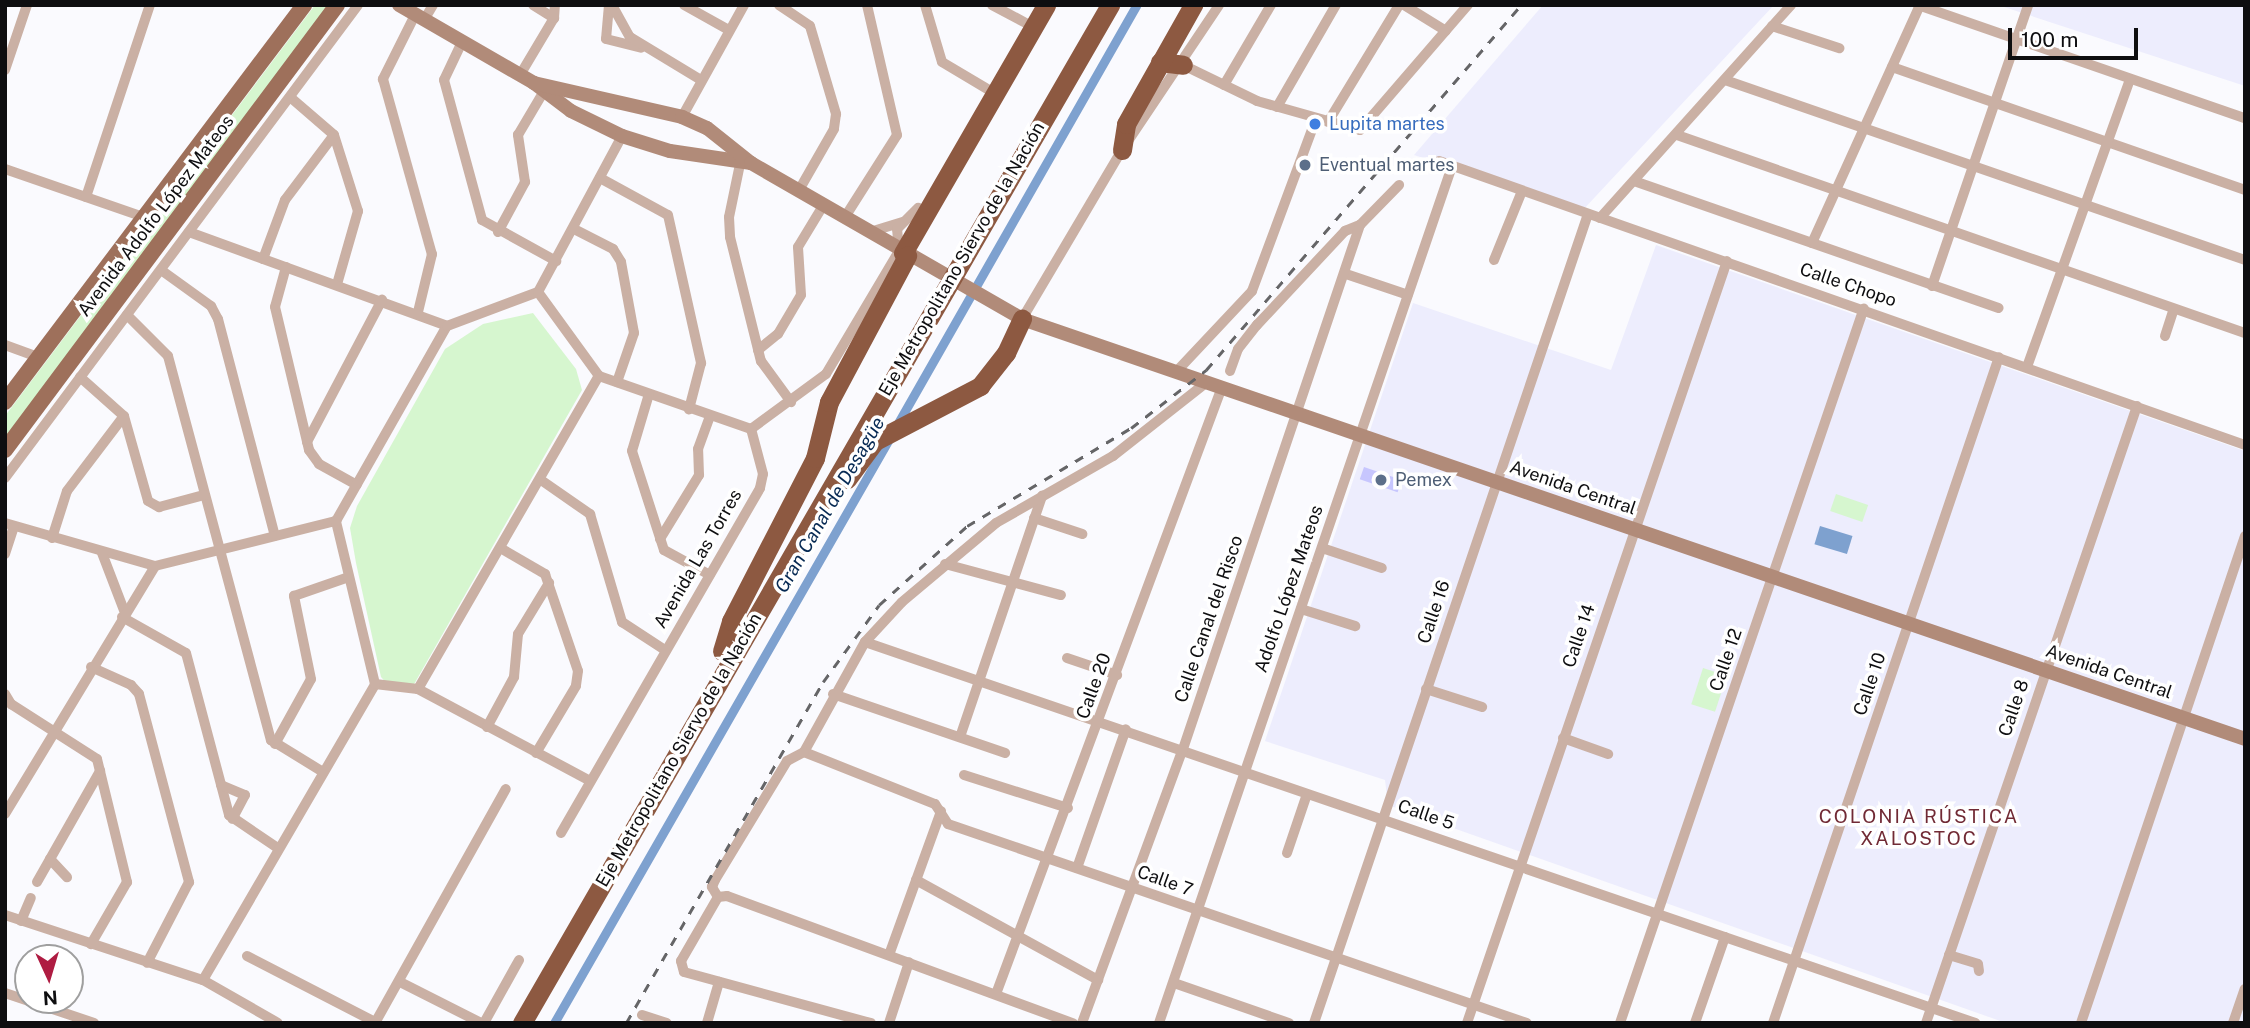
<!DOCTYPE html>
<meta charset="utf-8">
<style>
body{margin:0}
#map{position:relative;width:2250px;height:1028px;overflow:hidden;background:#fafafe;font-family:"Public Sans",sans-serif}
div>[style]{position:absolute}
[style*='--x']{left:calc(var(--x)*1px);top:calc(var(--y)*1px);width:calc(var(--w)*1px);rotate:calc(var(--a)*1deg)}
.built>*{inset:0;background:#ededfd}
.green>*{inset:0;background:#d6f6cf;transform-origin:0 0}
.water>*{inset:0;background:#7ea1cf;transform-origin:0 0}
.canal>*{height:9px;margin:-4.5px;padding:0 4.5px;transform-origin:4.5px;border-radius:4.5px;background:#7ea1cf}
.building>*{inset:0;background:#c7c6fe;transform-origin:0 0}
.street>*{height:10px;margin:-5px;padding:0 5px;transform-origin:5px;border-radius:5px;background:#cab0a4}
.secondary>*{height:14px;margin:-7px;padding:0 7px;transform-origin:7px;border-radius:7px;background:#b18b79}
.primary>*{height:16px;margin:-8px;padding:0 8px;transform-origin:8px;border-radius:8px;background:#9e705b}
.highway>*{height:19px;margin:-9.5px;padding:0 9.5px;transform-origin:9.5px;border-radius:9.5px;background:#8d5941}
.rail>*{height:2.5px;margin-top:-1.25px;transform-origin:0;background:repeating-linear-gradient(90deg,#656567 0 9px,transparent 0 18px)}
.highway-bridge>*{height:19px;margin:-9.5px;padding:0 9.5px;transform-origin:9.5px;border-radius:9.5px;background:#8d5941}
.dots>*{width:19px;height:19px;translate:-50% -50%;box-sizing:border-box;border:4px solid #fff;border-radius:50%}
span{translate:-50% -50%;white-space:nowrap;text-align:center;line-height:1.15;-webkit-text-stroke:7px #fff;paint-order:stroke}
.shop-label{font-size:18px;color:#366cbe}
.left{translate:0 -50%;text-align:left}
.service-label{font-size:18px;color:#4e5e75}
.street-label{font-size:18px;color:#0e0e10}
.water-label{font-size:19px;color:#062953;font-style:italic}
.neighbourhood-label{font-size:19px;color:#712a35;letter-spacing:2px}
.frame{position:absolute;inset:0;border:7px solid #0e0e10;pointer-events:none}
.north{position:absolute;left:14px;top:944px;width:70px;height:70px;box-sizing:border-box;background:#fff;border:2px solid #9f9f9f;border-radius:50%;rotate:176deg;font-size:19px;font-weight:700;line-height:28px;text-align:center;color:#0e0e10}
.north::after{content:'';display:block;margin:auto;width:24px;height:32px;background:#af1c42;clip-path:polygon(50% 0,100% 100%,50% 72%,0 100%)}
.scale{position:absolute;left:2008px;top:28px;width:130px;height:32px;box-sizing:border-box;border:4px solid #0e0e10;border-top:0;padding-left:9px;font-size:21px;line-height:24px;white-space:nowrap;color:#0e0e10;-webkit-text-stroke:5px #fff;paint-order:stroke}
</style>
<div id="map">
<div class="built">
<i style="clip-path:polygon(1543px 5px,1774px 5px,1582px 211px,1414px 155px)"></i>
<i style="clip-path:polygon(1998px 5px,2245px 5px,2245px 86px)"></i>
<i style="clip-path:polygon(1656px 245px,2245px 451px,2245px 1023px,2006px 1023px,1388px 805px,1385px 780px,1265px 741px,1413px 303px,1611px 370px)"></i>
</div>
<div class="green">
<i style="clip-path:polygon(315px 5px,332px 5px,5px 442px,5px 416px)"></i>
<i style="clip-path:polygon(533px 313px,576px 369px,582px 390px,413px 686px,389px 686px,381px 677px,356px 563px,350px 528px,357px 506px,445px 349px,483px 324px)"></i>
<i style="left:1836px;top:494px;width:34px;height:18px;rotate:19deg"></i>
<i style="left:1703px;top:668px;width:25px;height:38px;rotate:18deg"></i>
</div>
<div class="water">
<i style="left:1820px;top:526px;width:34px;height:19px;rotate:17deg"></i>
</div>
<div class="canal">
<i style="--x:898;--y:423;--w:481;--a:-60.3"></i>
<i style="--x:554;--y:1023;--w:673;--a:-60.16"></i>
</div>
<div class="building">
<i style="left:1364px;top:467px;width:40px;height:13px;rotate:19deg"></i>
</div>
<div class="street">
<i style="--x:533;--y:5;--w:25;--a:32"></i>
<i style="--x:609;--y:5;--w:34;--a:95"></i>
<i style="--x:606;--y:39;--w:36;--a:14"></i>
<i style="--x:612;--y:5;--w:37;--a:61"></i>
<i style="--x:630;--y:37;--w:83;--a:31.2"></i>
<i style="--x:684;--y:5;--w:51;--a:29.1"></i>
<i style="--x:779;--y:5;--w:37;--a:34"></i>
<i style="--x:810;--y:26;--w:92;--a:73.5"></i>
<i style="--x:836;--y:114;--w:15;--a:98"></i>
<i style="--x:834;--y:129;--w:70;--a:119.8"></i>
<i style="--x:925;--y:5;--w:59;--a:73.4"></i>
<i style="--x:942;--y:62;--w:55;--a:30.8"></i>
<i style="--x:992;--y:5;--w:38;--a:28"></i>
<i style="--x:1404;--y:5;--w:49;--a:31.8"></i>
<i style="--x:1918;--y:5;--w:346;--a:19.1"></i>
<i style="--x:415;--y:15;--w:72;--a:116.6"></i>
<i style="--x:383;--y:79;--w:182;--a:74.4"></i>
<i style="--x:432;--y:254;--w:60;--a:103.6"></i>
<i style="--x:424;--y:20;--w:17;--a:-59"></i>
<i style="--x:1772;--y:26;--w:71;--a:18.2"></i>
<i style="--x:462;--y:42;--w:42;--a:115.3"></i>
<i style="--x:444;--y:80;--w:145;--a:74.8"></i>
<i style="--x:482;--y:220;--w:85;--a:29"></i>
<i style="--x:1183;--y:65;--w:82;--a:25.9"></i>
<i style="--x:1257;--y:101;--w:107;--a:15.7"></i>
<i style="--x:1360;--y:130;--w:165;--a:-49.2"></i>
<i style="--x:1892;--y:67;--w:374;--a:19.2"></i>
<i style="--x:5;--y:70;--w:69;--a:-71.3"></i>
<i style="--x:520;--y:75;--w:66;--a:-59.2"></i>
<i style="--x:554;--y:18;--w:13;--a:-86"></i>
<i style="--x:1725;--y:80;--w:550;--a:19.09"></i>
<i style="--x:1224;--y:85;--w:93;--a:-59.6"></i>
<i style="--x:290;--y:97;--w:58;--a:40.8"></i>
<i style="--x:334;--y:135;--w:80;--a:72.5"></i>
<i style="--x:358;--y:211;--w:76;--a:106"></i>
<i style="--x:1277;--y:107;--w:118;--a:-60"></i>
<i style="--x:682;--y:117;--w:128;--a:-61"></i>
<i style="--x:1328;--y:122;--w:137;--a:-58.7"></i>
<i style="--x:1677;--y:135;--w:602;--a:19.22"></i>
<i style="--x:1439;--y:161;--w:855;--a:19.41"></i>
<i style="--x:740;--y:164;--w:54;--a:101.7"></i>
<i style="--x:729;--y:217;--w:20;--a:87"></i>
<i style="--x:730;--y:237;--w:128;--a:76"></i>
<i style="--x:761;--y:361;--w:51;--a:53.8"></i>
<i style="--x:5;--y:169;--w:147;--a:19.1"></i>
<i style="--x:600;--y:178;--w:77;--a:28.6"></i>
<i style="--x:668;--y:215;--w:152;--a:77.4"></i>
<i style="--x:701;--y:363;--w:48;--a:104.6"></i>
<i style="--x:1634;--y:181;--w:386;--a:19.2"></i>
<i style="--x:86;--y:197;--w:202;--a:-71.6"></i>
<i style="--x:845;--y:217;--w:97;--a:-57.6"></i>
<i style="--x:897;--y:135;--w:133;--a:-103"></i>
<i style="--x:1600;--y:218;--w:286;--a:-48.1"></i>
<i style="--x:574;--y:229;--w:44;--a:27.1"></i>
<i style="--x:613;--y:249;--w:15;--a:58"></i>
<i style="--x:621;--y:262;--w:72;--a:79.6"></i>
<i style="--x:634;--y:333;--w:52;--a:109.1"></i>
<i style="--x:189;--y:232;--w:275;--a:20"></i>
<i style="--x:498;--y:232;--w:57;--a:-61.6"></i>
<i style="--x:525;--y:182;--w:48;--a:-98.5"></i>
<i style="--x:518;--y:135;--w:57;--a:-59.4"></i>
<i style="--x:870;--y:232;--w:34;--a:-17"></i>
<i style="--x:1812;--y:243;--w:261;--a:-65.6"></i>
<i style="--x:263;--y:259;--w:63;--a:-69.6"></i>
<i style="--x:285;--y:200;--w:81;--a:-53"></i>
<i style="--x:1494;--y:260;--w:74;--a:-67.9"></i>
<i style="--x:286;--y:267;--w:41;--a:105.4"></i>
<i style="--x:275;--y:307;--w:147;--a:76.6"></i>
<i style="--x:309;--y:450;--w:17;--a:54"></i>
<i style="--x:319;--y:464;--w:43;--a:28.9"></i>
<i style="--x:161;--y:270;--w:62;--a:35.8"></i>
<i style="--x:211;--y:306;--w:15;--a:62"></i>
<i style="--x:218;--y:319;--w:224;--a:75.3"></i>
<i style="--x:1346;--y:274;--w:65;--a:18.7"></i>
<i style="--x:1932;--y:286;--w:297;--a:-71.1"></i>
<i style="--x:538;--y:292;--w:104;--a:54"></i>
<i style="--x:599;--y:376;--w:161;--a:19.2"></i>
<i style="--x:127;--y:315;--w:58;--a:45"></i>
<i style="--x:168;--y:356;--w:398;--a:75"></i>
<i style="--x:271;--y:740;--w:61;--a:31.6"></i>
<i style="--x:1022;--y:319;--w:196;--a:-59.4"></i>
<i style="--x:1122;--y:150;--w:174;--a:-56.2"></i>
<i style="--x:2165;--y:336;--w:28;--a:-72"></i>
<i style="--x:5;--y:345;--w:35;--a:20"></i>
<i style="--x:758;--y:350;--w:26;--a:-39"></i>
<i style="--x:778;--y:334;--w:45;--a:-59.5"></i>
<i style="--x:801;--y:295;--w:48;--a:-93.6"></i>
<i style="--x:798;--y:247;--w:50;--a:-58.8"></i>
<i style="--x:2027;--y:367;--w:306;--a:-70.3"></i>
<i style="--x:1230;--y:371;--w:23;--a:-70"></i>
<i style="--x:1238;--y:349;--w:31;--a:-52"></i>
<i style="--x:1257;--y:325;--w:129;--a:-46.9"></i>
<i style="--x:1345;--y:231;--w:16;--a:-22"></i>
<i style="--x:1360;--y:225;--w:56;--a:-45.7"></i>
<i style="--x:1176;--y:372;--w:111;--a:-46.8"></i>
<i style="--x:1252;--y:291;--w:184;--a:-69.6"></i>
<i style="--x:80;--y:377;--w:59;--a:41.6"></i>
<i style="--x:124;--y:416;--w:88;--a:74.2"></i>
<i style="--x:148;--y:501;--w:13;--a:29"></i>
<i style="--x:159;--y:507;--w:47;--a:-14.9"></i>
<i style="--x:649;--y:394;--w:59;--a:106.6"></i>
<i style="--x:632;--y:451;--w:104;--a:72.1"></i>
<i style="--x:664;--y:550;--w:52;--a:28.5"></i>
<i style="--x:751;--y:429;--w:93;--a:-36.3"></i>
<i style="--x:826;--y:374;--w:143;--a:-59.3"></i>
<i style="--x:899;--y:251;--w:22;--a:-95"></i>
<i style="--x:897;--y:229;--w:30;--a:-45"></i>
<i style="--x:307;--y:442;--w:161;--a:-62.2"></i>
<i style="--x:5;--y:478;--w:590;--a:-53.27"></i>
<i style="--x:541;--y:480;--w:60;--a:34.8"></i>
<i style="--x:590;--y:514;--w:113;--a:73.5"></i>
<i style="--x:622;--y:622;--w:51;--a:33.1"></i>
<i style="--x:1034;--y:518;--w:51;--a:18.4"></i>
<i style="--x:5;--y:523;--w:156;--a:16"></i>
<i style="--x:155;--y:566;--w:187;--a:-14"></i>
<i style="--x:52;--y:538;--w:49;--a:-72.3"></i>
<i style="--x:67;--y:491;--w:94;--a:-52.8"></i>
<i style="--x:660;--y:539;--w:75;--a:-58.6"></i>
<i style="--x:699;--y:475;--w:26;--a:-92"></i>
<i style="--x:698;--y:449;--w:35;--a:-70"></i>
<i style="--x:1322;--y:548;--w:63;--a:18.4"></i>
<i style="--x:502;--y:549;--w:50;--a:30.2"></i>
<i style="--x:545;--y:574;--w:102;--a:71.2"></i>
<i style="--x:578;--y:671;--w:15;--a:98"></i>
<i style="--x:576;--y:686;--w:78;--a:120.8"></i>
<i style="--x:102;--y:553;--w:64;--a:69"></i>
<i style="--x:5;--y:554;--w:29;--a:-72"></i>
<i style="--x:945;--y:564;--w:120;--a:15"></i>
<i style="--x:1301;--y:609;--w:57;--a:17.5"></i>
<i style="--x:122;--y:617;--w:73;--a:29.4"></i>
<i style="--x:186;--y:653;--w:168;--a:75.1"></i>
<i style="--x:229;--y:815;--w:60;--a:34.2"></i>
<i style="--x:865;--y:642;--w:1174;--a:18.94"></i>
<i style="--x:1067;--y:658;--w:53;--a:18.8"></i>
<i style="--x:91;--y:667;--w:44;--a:24.2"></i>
<i style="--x:131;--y:685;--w:12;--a:48"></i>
<i style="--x:139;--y:694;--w:195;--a:75.1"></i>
<i style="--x:189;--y:882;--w:91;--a:117.4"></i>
<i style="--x:375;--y:684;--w:43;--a:6.6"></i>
<i style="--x:418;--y:689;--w:362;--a:-60"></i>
<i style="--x:418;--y:689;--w:195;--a:28.1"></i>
<i style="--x:1426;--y:689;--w:59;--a:17.8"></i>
<i style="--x:5;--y:694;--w:12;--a:59"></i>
<i style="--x:11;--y:704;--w:102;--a:32.6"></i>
<i style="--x:97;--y:759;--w:127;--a:76.3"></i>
<i style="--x:127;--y:882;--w:72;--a:120.1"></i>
<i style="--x:833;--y:694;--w:182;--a:18.9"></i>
<i style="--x:487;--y:727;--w:57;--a:-61.6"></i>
<i style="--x:514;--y:677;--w:43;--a:-84.7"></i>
<i style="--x:518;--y:634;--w:60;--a:-58.7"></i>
<i style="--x:960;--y:737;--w:255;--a:-71.2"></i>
<i style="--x:1563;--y:738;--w:48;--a:19.6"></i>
<i style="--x:275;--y:744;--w:74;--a:-61"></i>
<i style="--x:311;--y:679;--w:85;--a:-101.6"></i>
<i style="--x:294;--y:596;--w:58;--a:-19.1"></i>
<i style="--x:804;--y:752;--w:141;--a:21.7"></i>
<i style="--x:935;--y:804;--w:24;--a:57"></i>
<i style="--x:948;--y:824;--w:612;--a:18.97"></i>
<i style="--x:804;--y:752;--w:126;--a:-61"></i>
<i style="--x:865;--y:642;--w:54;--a:-47.2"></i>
<i style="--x:902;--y:602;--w:123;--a:-40"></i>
<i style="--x:996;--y:523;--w:135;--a:-29.8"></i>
<i style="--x:1113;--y:456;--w:120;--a:-38.2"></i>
<i style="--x:964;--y:775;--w:109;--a:17.6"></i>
<i style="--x:221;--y:785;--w:26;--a:23"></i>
<i style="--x:245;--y:795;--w:27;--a:118"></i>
<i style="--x:5;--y:814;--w:290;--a:-58.8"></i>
<i style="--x:561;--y:833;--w:398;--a:-60"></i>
<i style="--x:760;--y:488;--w:14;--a:-78"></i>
<i style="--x:763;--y:474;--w:47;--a:-104.9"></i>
<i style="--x:1287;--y:853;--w:62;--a:-71.3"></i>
<i style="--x:50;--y:859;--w:25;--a:47"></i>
<i style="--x:1077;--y:868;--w:147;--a:-70.6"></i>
<i style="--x:916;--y:880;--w:208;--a:28.8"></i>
<i style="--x:37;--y:882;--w:128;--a:-60.4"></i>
<i style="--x:718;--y:897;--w:9;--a:-6"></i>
<i style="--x:727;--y:896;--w:369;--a:20.2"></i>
<i style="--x:718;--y:897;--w:74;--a:120"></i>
<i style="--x:681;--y:961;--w:11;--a:75"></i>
<i style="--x:684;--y:972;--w:194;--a:15.3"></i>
<i style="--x:718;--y:897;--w:12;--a:-121"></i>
<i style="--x:712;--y:887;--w:8;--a:-67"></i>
<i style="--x:715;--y:880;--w:139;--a:-58.8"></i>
<i style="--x:787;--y:761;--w:19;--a:-28"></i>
<i style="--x:5;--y:915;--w:208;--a:18.2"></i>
<i style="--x:203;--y:980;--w:86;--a:29.8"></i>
<i style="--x:21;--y:921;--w:25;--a:-67"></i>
<i style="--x:889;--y:955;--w:153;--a:-70.1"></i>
<i style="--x:1949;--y:955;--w:30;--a:17"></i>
<i style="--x:1978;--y:964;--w:7;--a:82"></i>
<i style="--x:247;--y:956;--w:144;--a:27.3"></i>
<i style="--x:203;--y:980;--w:342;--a:-59.8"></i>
<i style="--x:375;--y:684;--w:168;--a:-103.5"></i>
<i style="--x:336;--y:521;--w:224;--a:-60.4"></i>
<i style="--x:447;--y:326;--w:97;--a:-20.5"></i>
<i style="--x:538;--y:292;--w:177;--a:-61.7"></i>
<i style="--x:400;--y:982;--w:91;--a:26.8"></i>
<i style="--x:1174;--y:983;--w:122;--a:19.2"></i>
<i style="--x:5;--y:993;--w:94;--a:18.6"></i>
<i style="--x:996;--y:994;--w:648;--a:-69.58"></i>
<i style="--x:642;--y:1015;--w:26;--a:18"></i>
<i style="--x:375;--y:1023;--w:268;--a:-60.8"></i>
<i style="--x:484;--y:1023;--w:72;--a:-60.9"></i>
<i style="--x:707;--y:1023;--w:43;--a:-73.7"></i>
<i style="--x:889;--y:1023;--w:64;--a:-71.8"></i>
<i style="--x:1082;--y:1023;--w:292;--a:-69.8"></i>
<i style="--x:1183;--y:749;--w:553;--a:-71.34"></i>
<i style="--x:1159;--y:1023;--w:906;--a:-71.12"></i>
<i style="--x:1314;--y:1023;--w:854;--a:-71.29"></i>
<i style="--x:1467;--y:1023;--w:805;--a:-71.16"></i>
<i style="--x:1620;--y:1023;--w:755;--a:-71.16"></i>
<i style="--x:1695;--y:1023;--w:91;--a:-70.8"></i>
<i style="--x:1773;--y:1023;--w:703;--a:-71.26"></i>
<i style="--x:1926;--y:1023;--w:652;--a:-71.12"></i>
<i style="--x:2081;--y:1023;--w:514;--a:-71.39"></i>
<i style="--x:2233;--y:1023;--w:36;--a:-71"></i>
</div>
<div class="secondary">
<i style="--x:399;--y:5;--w:156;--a:30"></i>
<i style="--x:534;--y:83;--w:46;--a:37.1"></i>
<i style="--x:571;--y:111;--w:57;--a:26.1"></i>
<i style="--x:622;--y:136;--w:50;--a:17.4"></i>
<i style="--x:670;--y:151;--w:82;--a:8.4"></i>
<i style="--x:534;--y:83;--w:152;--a:12.9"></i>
<i style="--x:682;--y:117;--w:27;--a:24"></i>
<i style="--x:707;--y:128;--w:56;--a:38.5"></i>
<i style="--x:751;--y:163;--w:313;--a:29.9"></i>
<i style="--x:1022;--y:319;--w:1293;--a:18.95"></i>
</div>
<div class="primary">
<i style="--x:5;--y:402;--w:497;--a:-53"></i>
<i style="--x:5;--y:450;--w:555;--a:-53.27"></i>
</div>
<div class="highway">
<i style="--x:1160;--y:62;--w:23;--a:7"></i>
<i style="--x:1122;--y:150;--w:26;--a:-81"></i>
<i style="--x:1126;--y:124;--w:137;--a:-60.6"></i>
<i style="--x:903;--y:253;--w:286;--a:-60"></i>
<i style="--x:847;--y:479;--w:47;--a:-53.6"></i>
<i style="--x:875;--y:441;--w:119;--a:-27.6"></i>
<i style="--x:980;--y:386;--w:42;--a:-51.8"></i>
<i style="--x:1006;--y:353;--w:38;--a:-65"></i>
<i style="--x:722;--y:651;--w:31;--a:-73"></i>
<i style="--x:731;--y:621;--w:183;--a:-62.7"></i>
<i style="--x:815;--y:458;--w:58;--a:-76"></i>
<i style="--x:829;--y:402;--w:166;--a:-61.9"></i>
</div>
<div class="rail">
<i style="--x:626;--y:1023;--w:394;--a:-60"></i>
<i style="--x:823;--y:682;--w:95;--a:-54"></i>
<i style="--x:879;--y:605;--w:118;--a:-41.9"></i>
<i style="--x:967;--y:526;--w:191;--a:-30.9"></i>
<i style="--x:1131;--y:428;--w:95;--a:-37.7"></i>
<i style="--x:1206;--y:370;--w:482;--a:-49.2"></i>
</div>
<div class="highway-bridge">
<i style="--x:522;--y:1023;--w:1176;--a:-59.99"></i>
</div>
<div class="dots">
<i style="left:1315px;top:124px;background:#3f7fe0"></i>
<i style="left:1305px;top:165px;background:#5c6f8a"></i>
<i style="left:1381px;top:480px;background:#5c6f8a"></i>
</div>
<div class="shop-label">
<span class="left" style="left:1329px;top:124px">Lupita martes</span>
</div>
<div class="service-label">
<span class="left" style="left:1319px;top:165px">Eventual martes</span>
<span class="left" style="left:1395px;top:480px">Pemex</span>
</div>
<div class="street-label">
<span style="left:156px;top:216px;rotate:-53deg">Avenida Adolfo López Mateos</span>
<span style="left:962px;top:259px;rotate:-60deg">Eje Metropolitano Siervo de la Nación</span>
<span style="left:1848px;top:285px;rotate:19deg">Calle Chopo</span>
<span style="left:1573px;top:488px;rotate:19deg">Avenida Central</span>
<span style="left:698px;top:559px;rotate:-60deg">Avenida Las Torres</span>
<span style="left:1289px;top:589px;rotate:-71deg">Adolfo López Mateos</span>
<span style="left:1434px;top:612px;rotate:-71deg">Calle 16</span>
<span style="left:1209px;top:619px;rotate:-71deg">Calle Canal del Risco</span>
<span style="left:1579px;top:636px;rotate:-71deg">Calle 14</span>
<span style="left:1726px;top:660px;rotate:-71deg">Calle 12</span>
<span style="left:2109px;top:672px;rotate:19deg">Avenida Central</span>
<span style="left:1870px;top:684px;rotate:-71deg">Calle 10</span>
<span style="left:1094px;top:686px;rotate:-70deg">Calle 20</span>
<span style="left:2014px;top:708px;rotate:-71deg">Calle 8</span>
<span style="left:679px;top:750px;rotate:-60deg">Eje Metropolitano Siervo de la Nación</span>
<span style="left:1426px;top:815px;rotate:19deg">Calle 5</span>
<span style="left:1165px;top:881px;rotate:20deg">Calle 7</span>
</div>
<div class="water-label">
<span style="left:830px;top:505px;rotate:-60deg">Gran Canal de Desagüe</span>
</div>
<div class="neighbourhood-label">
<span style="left:1919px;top:828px">COLONIA RÚSTICA<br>XALOSTOC</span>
</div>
<div class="frame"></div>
<div class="north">N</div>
<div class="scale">100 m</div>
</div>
